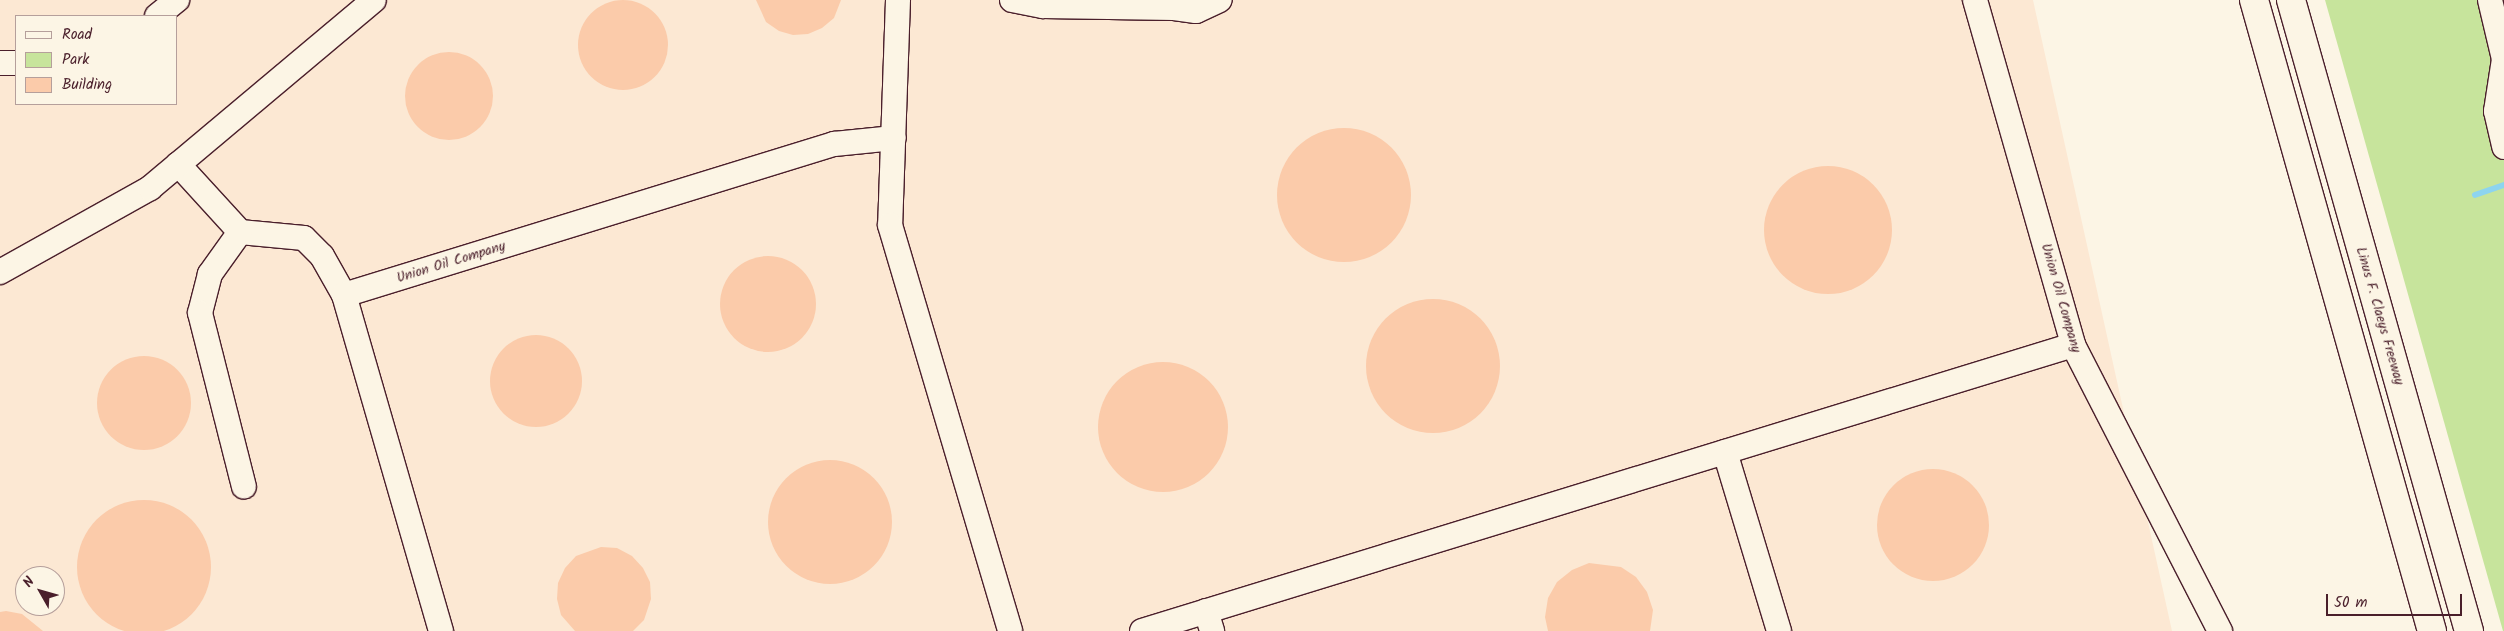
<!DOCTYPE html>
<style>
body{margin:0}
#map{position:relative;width:2504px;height:631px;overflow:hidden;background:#fcf5e5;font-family:Kalam,sans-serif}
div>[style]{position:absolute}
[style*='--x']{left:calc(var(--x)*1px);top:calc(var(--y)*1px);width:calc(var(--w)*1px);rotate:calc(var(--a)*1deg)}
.built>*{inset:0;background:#fce8d3}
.green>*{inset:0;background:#c7e49c}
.stream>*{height:5.5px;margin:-2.75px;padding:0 2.75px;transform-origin:2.75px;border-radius:2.75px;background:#8dd4ef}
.building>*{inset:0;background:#fbcbaa}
.round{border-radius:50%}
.roads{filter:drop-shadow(1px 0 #4a1f2b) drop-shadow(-1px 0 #4a1f2b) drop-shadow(0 1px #4a1f2b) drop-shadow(0 -1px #4a1f2b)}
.minor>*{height:24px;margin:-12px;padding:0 12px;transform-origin:12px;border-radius:12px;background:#fcf5e5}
.highway>*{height:28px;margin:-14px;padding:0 14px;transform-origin:14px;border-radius:14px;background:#fcf5e5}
span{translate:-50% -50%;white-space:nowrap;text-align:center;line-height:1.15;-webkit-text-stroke:4.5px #fcf5e5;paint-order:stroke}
.street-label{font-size:14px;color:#4a1f2b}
.legend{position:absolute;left:15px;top:15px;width:162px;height:90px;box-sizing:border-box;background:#fcf5e5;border:1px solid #b59f9b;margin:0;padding:6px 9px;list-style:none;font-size:15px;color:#4a1f2b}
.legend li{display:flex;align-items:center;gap:10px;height:25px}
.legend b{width:25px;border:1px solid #b59f9b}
.north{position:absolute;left:15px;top:566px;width:50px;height:50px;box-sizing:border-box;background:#fcf5e5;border:1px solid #b59f9b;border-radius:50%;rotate:308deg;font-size:14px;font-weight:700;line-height:20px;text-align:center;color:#4a1f2b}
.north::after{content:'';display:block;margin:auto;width:18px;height:22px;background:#4a1f2b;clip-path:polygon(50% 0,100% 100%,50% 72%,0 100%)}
.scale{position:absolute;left:2326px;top:594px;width:136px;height:22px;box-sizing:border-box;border:2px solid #4a1f2b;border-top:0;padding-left:6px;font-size:15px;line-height:18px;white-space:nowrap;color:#4a1f2b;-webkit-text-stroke:4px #fcf5e5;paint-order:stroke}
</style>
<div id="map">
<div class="built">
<i style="clip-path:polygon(evenodd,0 0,2033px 0,2172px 631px,0 631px,0 0,16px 16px,176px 16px,176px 104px,16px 104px,16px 16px,0 0,25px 576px,55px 576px,55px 606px,25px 606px,25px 576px)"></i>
</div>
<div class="green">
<i style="clip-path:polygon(2325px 0,2504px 0,2504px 631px,2503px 631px)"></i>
</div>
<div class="stream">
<i style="--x:2475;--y:195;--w:31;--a:-19"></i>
</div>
<div class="building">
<i style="clip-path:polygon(756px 0,841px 0,834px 18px,822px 28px,808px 34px,793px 35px,779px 31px,766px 22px)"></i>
<i class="round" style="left:578px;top:0;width:90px;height:90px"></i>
<i class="round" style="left:405px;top:52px;width:88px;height:88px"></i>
<i class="round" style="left:1277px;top:128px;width:134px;height:134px"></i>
<i class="round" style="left:1764px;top:166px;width:128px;height:128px"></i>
<i class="round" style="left:720px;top:256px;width:96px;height:96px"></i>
<i class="round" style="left:1366px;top:299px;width:134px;height:134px"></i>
<i class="round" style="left:490px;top:335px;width:92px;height:92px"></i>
<i class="round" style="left:97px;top:356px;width:94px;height:94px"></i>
<i class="round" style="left:1098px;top:362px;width:130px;height:130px"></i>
<i class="round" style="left:768px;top:460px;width:124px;height:124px"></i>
<i class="round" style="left:1877px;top:469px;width:112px;height:112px"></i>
<i class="round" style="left:77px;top:500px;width:134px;height:134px"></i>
<i style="clip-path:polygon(601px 547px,617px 548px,632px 556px,643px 568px,650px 582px,651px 599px,644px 620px,633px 631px,575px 631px,561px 615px,557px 599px,558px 583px,565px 568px,576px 556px)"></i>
<i style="clip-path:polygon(1589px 563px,1621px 567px,1636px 577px,1647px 592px,1653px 610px,1650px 631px,1548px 631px,1545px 617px,1548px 598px,1557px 582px,1572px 570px)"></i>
<i style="clip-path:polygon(6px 611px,22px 614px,43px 631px,0 631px,0 612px)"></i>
</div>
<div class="roads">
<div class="minor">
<i style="--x:898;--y:0;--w:225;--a:92"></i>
<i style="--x:890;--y:225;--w:423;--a:73.5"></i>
<i style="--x:1012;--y:0;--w:32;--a:11"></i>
<i style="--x:1043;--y:6;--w:131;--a:0.9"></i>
<i style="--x:1174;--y:8;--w:22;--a:8"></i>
<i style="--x:1196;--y:11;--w:26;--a:-25"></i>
<i style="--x:1975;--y:0;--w:359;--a:74.1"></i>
<i style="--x:2073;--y:345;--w:322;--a:62.8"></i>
<i style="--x:2490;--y:0;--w:61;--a:76.7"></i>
<i style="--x:2504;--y:59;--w:53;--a:98.7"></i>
<i style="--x:2496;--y:111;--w:37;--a:77"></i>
<i style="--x:157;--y:16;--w:26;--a:-39"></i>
<i style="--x:0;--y:63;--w:16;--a:0"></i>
<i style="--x:178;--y:164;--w:92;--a:47.6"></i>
<i style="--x:240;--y:232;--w:64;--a:5.4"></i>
<i style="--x:304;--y:238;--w:25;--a:45"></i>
<i style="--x:322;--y:256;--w:45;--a:60.6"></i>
<i style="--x:240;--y:232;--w:52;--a:125.5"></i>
<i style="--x:210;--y:274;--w:40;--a:104.4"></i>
<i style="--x:200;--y:313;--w:179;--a:75.8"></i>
<i style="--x:0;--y:272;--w:172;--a:-29.2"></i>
<i style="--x:150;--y:188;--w:292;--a:-40"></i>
<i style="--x:1725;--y:452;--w:187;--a:73.2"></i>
<i style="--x:1206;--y:611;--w:21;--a:73"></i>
<i style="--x:441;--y:631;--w:350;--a:-106.1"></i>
<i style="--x:344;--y:295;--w:513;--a:-17.13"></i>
<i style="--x:834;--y:144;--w:60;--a:-5.7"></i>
<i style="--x:1142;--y:631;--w:974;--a:-17.08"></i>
</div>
<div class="highway">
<i style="--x:2254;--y:0;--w:656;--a:74.25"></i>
<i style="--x:2291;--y:0;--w:656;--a:74.25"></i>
</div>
</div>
<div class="street-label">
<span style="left:451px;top:262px;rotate:-17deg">Union Oil Company</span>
<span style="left:2061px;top:298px;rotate:74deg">Union Oil Company</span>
<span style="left:2380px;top:316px;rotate:74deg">Linus F. Claeys Freeway</span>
</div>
<ul class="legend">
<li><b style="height:6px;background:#fcf5e5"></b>Road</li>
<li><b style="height:14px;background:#c7e49c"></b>Park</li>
<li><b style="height:14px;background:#fbcbaa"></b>Building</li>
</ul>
<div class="north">N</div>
<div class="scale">50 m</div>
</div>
